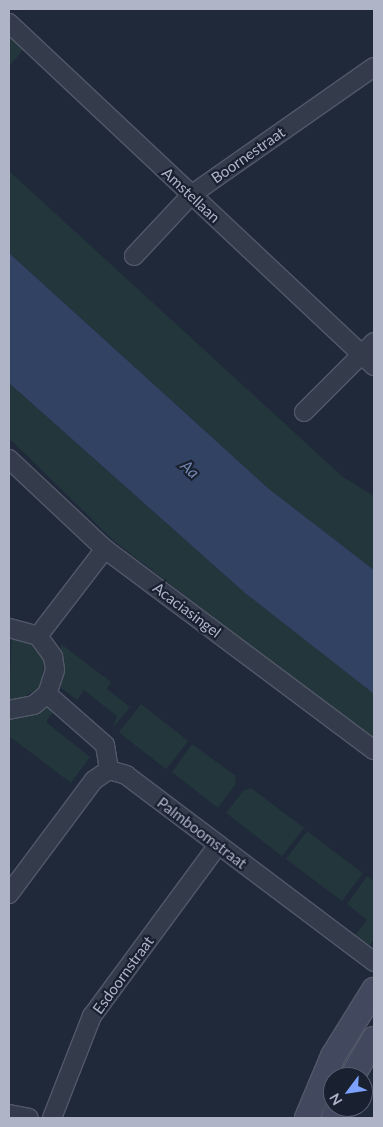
<!DOCTYPE html>
<style>
body{margin:0}
#map{position:relative;width:383px;height:1127px;overflow:hidden;background:#20293a;font-family:Lato,sans-serif}
div>[style]{position:absolute}
[style*='--x']{left:calc(var(--x)*1px);top:calc(var(--y)*1px);width:calc(var(--w)*1px);rotate:calc(var(--a)*1deg)}
.green>*{inset:0;background:#22363b;transform-origin:0 0}
.water>*{inset:0;background:#324263}
.roads{filter:drop-shadow(1px 0 #525868) drop-shadow(-1px 0 #525868) drop-shadow(0 1px #525868) drop-shadow(0 -1px #525868)}
.minor>*{height:18px;margin:-9px;padding:0 9px;transform-origin:9px;border-radius:9px;background:#343b4b}
.secondary>*{height:24px;margin:-12px;padding:0 12px;transform-origin:12px;border-radius:12px;background:#42495e}
span{translate:-50% -50%;white-space:nowrap;text-align:center;line-height:1.15;-webkit-text-stroke:4.5px #19202f;paint-order:stroke}
.street-label{font-size:15px;color:#afb5c7}
.water-label{font-size:16px;color:#7488b1;font-style:italic}
.frame{position:absolute;inset:0;border:10px solid #afb5c7;pointer-events:none}
.north{position:absolute;left:323px;top:1067px;width:50px;height:50px;box-sizing:border-box;background:#19202f;border:1px solid #555c6c;border-radius:50%;rotate:239deg;font-size:14px;font-weight:700;line-height:20px;text-align:center;color:#afb5c7}
.north::after{content:'';display:block;margin:auto;width:18px;height:22px;background:#7da2fd;clip-path:polygon(50% 0,100% 100%,50% 72%,0 100%)}
</style>
<div id="map">
<div class="green">
<i style="clip-path:polygon(9px 33px,24px 49px,9px 66px)"></i>
<i style="clip-path:polygon(9px 171px,343px 477px,374px 496px,374px 570px,269px 489px,9px 253px)"></i>
<i style="clip-path:polygon(9px 383px,245px 593px,374px 694px,374px 740px,114px 541px,9px 438px)"></i>
<i style="clip-path:polygon(12px 636px,36px 646px,44px 661px,41px 686px,18px 701px,9px 701px)"></i>
<i style="clip-path:polygon(61px 644px,111px 682px,107px 689px,130px 707px,113px 728px,117px 716px,84px 690px,77px 700px,61px 688px)"></i>
<i style="left:141px;top:704px;width:60px;height:36px;rotate:38deg"></i>
<i style="clip-path:polygon(49px 707px,54px 711px,46px 722px,90px 757px,71px 783px,9px 736px,9px 715px)"></i>
<i style="clip-path:polygon(192px 744px,236px 776px,235px 785px,218px 808px,172px 772px)"></i>
<i style="clip-path:polygon(251px 788px,304px 828px,282px 856px,226px 813px,243px 791px)"></i>
<i style="left:307px;top:831px;width:70px;height:35px;rotate:37deg"></i>
<i style="clip-path:polygon(367px 876px,374px 881px,374px 939px,368px 947px,353px 938px,367px 920px,347px 904px)"></i>
</div>
<div class="water">
<i style="clip-path:polygon(9px 253px,269px 489px,374px 570px,374px 694px,245px 593px,9px 383px)"></i>
</div>
<div class="roads">
<div class="minor">
<i style="--x:9;--y:23;--w:501;--a:43.22"></i>
<i style="--x:134;--y:256;--w:83;--a:-46.9"></i>
<i style="--x:191;--y:195;--w:223;--a:-35"></i>
<i style="--x:304;--y:412;--w:99;--a:-45"></i>
<i style="--x:9;--y:459;--w:132;--a:43.2"></i>
<i style="--x:105;--y:549;--w:336;--a:36.8"></i>
<i style="--x:9;--y:628;--w:30;--a:15"></i>
<i style="--x:38;--y:636;--w:26;--a:54"></i>
<i style="--x:53;--y:657;--w:13;--a:81"></i>
<i style="--x:55;--y:670;--w:25;--a:108"></i>
<i style="--x:47;--y:694;--w:17;--a:140"></i>
<i style="--x:34;--y:705;--w:25;--a:169"></i>
<i style="--x:38;--y:636;--w:110;--a:-52.4"></i>
<i style="--x:47;--y:694;--w:77;--a:41.3"></i>
<i style="--x:105;--y:745;--w:25;--a:81"></i>
<i style="--x:109;--y:770;--w:18;--a:16"></i>
<i style="--x:126;--y:775;--w:311;--a:37"></i>
<i style="--x:9;--y:894;--w:142;--a:-53.3"></i>
<i style="--x:94;--y:780;--w:18;--a:-34"></i>
<i style="--x:9;--y:1114;--w:20;--a:11"></i>
<i style="--x:52;--y:1118;--w:110;--a:-68.6"></i>
<i style="--x:92;--y:1016;--w:212;--a:-53.6"></i>
</div>
<div class="secondary">
<i style="--x:352;--y:1077;--w:44;--a:-59.9"></i>
<i style="--x:307;--y:1118;--w:67;--a:-67.2"></i>
<i style="--x:333;--y:1056;--w:78;--a:-58.2"></i>
<i style="--x:334;--y:1118;--w:12;--a:-70"></i>
</div>
</div>
<div class="street-label">
<span style="left:248px;top:155px;rotate:-35deg">Boornestraat</span>
<span style="left:191px;top:195px;rotate:43deg">Amstellaan</span>
<span style="left:187px;top:610px;rotate:37deg">Acaciasingel</span>
<span style="left:202px;top:833px;rotate:37deg">Palmboomstraat</span>
<span style="left:123px;top:975px;rotate:-54deg">Esdoornstraat</span>
</div>
<div class="water-label">
<span style="left:190px;top:469px;rotate:42deg">Aa</span>
</div>
<div class="frame"></div>
<div class="north">N</div>
</div>
